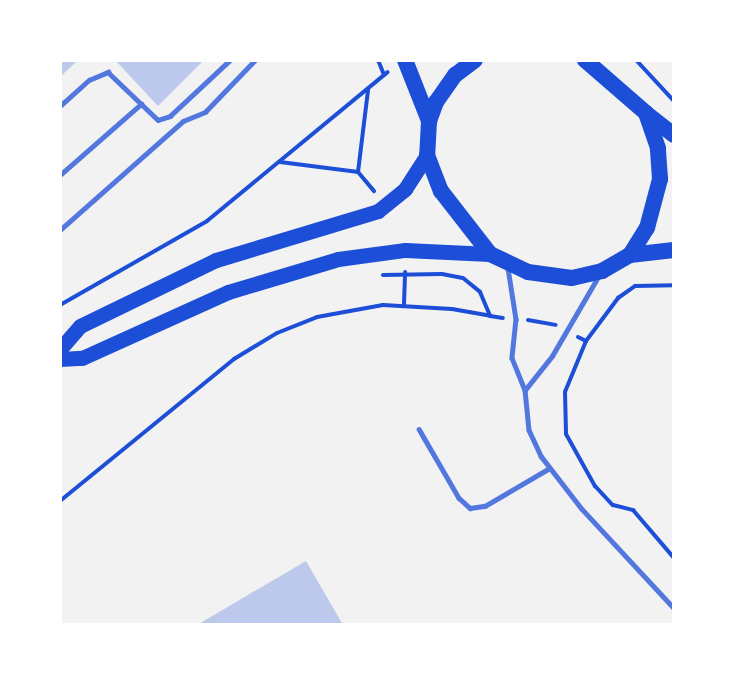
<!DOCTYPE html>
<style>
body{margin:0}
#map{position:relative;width:734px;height:685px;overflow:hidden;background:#f2f2f2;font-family:Jost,sans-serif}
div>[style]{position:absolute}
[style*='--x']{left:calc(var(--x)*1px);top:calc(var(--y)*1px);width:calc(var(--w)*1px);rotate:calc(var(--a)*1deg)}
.building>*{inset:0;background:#bdc9ec}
.path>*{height:4px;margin:-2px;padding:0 2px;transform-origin:2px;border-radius:2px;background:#1d4ed8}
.service>*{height:4.5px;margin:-2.25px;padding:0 2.25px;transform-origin:2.25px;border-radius:2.25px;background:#5277de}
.primary>*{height:15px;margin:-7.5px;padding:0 7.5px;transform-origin:7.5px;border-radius:7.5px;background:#1d4ed8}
.trunk>*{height:16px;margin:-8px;padding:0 8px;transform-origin:8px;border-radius:8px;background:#1d4ed8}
span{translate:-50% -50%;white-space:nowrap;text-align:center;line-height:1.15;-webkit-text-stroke:6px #fff;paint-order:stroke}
.frame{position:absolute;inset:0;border:62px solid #fff;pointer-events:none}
</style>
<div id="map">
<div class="building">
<i style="clip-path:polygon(60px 60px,78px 60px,60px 77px)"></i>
<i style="clip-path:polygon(115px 60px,204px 60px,158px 106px)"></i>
<i style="clip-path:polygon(306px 561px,343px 625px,197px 625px)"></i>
</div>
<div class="path">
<i style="--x:378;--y:60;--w:16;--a:68"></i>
<i style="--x:636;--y:60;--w:56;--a:47.2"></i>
<i style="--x:280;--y:162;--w:79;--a:7.3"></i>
<i style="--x:358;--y:172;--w:25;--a:50"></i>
<i style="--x:358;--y:172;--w:83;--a:-83"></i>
<i style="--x:383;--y:275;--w:59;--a:-1"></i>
<i style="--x:442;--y:274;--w:21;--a:11"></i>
<i style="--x:463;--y:278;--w:22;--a:39"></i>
<i style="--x:480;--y:292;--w:26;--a:67"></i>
<i style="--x:490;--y:316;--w:13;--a:9"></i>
<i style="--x:404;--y:304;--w:32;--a:-88"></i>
<i style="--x:60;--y:305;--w:169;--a:-29.7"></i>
<i style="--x:207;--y:221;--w:234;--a:-39.5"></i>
<i style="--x:528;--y:320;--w:28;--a:10"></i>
<i style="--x:578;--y:337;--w:9;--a:27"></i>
<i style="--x:586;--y:341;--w:54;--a:-53.3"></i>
<i style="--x:618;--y:298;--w:21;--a:-35"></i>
<i style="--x:635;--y:286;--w:39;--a:-1"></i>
<i style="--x:586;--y:341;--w:55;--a:112.4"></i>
<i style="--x:565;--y:392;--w:42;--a:88.6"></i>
<i style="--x:566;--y:434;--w:60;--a:60.9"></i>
<i style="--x:595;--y:486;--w:26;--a:47"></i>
<i style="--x:613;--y:505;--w:21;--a:14"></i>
<i style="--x:633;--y:510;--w:63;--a:49.5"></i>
<i style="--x:60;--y:501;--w:225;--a:-39.2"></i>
<i style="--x:234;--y:359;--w:50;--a:-31.2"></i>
<i style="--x:277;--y:333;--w:43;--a:-21.8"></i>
<i style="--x:317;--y:317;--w:67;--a:-10.3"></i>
<i style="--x:383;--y:305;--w:69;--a:3.3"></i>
<i style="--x:452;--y:309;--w:39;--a:10"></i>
</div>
<div class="service">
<i style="--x:60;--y:106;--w:39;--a:-42"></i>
<i style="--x:89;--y:80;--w:21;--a:-23"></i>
<i style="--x:108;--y:72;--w:69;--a:43.8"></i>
<i style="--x:158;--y:120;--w:13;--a:-18"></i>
<i style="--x:170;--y:116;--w:82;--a:-43"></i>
<i style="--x:60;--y:175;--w:108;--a:-41.2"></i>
<i style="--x:60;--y:230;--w:164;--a:-41.5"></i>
<i style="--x:183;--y:121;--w:24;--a:-22"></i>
<i style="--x:205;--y:112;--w:72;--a:-46.1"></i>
<i style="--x:508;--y:268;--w:52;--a:81.1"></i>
<i style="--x:516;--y:319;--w:39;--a:96"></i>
<i style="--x:512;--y:358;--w:35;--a:68"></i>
<i style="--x:525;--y:390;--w:40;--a:84.3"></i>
<i style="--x:529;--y:430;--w:29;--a:65"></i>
<i style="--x:541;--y:456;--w:67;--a:52.3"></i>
<i style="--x:582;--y:509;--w:135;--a:47.1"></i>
<i style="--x:525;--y:390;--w:43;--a:-51.5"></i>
<i style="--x:552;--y:356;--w:91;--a:-59.8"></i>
<i style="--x:419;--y:429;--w:80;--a:59.9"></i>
<i style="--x:459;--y:498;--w:15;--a:42"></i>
<i style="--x:470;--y:508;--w:15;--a:-8"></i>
<i style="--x:485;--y:506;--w:73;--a:-30.4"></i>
</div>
<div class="primary">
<i style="--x:60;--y:349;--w:30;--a:-49"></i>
<i style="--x:80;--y:326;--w:151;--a:-25.9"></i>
<i style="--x:216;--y:260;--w:169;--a:-16.8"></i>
<i style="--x:378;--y:211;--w:35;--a:-39"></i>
<i style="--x:405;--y:189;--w:40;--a:-57.1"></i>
<i style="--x:60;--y:359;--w:22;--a:-3"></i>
<i style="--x:82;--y:358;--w:160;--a:-24.3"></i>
<i style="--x:228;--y:292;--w:115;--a:-16.7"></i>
<i style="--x:338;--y:259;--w:68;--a:-7.7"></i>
<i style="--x:405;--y:250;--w:85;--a:2.7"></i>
</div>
<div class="trunk">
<i style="--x:405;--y:60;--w:66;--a:68.5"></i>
<i style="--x:475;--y:60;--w:25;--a:143"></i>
<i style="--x:455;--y:75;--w:33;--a:125"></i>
<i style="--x:436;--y:102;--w:20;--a:110"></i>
<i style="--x:429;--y:121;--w:34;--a:93"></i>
<i style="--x:427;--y:155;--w:39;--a:69"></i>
<i style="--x:441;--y:191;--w:80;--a:52.1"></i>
<i style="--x:490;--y:254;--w:42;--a:25.3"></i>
<i style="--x:528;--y:272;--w:44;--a:7.8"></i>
<i style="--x:572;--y:278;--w:31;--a:-13"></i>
<i style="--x:602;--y:271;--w:32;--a:-30"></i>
<i style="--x:630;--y:255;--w:32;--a:-58"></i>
<i style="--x:647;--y:228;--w:51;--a:-75.1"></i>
<i style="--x:660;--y:179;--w:31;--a:-94"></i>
<i style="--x:658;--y:148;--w:37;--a:-109"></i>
<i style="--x:646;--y:113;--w:81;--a:-139"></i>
<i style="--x:647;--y:114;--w:34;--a:38"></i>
<i style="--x:630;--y:255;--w:44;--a:-6.5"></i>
</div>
<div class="frame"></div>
</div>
